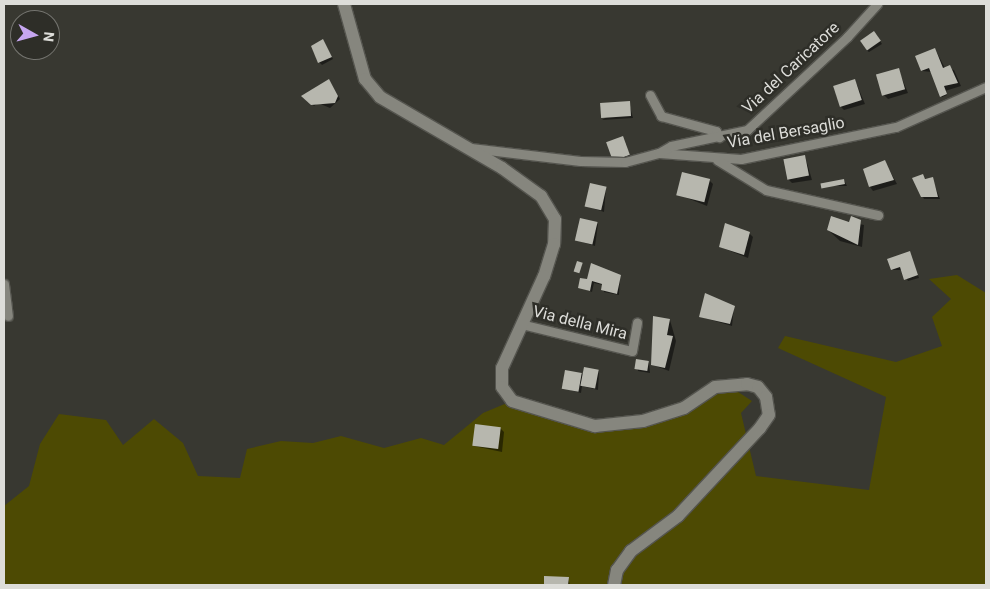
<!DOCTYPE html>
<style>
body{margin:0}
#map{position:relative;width:990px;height:589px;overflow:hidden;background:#383831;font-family:Roboto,sans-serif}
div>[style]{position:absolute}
.green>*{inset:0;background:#4d4a03}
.shadow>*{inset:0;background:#0007}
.building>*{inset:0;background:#b7b7ae;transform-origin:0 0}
.roads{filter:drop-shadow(1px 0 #55554f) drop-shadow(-1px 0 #55554f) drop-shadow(0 1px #55554f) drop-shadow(0 -1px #55554f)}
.street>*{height:9px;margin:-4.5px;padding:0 4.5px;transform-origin:4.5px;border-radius:4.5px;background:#86867e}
.secondary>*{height:12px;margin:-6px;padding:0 6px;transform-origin:6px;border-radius:6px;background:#86867e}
span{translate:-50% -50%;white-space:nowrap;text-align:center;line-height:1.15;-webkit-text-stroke:5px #2e2e28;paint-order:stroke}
.street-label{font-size:16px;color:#ddddd9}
.frame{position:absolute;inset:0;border:5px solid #ddddd9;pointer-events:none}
.north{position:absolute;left:10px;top:10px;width:50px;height:50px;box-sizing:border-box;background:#2e2e28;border:1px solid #74746f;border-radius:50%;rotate:97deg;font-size:14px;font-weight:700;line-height:20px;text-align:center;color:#ddddd9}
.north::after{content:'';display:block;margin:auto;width:18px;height:22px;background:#c6a6f0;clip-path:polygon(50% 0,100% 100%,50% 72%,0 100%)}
</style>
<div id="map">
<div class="green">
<i style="clip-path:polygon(957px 275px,986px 293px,986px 585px,4px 585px,4px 506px,29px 486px,40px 444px,59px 414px,106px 420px,123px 445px,154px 419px,183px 443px,198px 476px,240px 478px,247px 449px,281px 441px,313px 443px,341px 436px,384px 448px,421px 438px,444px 445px,483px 413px,512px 401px,595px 426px,643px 421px,715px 387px,735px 390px,752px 401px,741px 413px,756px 476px,869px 490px,886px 397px,778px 348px,785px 336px,896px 362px,942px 346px,932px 317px,951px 299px,929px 279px)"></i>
</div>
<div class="shadow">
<i style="clip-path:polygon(876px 34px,882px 44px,869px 52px,866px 50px)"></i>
<i style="clip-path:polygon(323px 41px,333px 59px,322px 65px,319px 62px)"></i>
<i style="clip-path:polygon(935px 49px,945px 68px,954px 70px,961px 86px,945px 91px,947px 95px,942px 97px,932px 72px,922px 71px,917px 57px)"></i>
<i style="clip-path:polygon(898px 69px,908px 93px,888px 99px,884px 95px)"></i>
<i style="clip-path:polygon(855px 80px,865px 104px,844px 110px,840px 106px)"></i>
<i style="clip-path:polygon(331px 83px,340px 99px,330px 108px,318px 103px,314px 106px,303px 96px)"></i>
<i style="clip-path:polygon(629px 103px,633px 118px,602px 120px)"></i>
<i style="clip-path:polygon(622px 138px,631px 158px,617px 161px)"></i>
<i style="clip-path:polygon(805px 156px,812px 180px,792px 183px,788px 179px)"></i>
<i style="clip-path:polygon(885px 162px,897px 184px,873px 191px,870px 187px)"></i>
<i style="clip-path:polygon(932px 178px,940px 199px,924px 199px,914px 179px)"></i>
<i style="clip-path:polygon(709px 180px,713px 184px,707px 206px,677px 194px)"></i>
<i style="clip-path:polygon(844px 180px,847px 186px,822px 186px)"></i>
<i style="clip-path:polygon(606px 188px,604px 212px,586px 206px)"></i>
<i style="clip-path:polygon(840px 220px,864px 225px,862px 247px,840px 241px,828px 230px)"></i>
<i style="clip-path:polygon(598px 224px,595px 246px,576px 240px)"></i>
<i style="clip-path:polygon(749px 233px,753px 237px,748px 258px,720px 247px)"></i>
<i style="clip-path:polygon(910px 253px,919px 278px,908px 281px,902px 270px,892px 270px)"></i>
<i style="clip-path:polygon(620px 276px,619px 295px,604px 292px,603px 285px,594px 283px,592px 292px,579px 287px,588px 281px)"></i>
<i style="clip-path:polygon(734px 307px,732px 326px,701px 317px)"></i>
<i style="clip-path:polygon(670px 320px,676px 341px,669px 371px,653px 365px)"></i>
<i style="clip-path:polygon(637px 361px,649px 363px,650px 373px,638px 371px)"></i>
<i style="clip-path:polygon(599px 371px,598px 390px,582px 386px,581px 393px,563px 388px,581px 374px)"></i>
<i style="clip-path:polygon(500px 428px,504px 432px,502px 452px,474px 446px)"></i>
<i style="clip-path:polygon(545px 577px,568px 578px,570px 585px,545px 585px)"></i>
</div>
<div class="building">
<i style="left:874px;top:31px;width:12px;height:17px;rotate:55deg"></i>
<i style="clip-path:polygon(323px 39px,332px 57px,318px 63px,311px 46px)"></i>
<i style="clip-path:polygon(935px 48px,943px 68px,950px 65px,958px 83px,944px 86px,947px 94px,940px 97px,929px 68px,921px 71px,915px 56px)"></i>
<i style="left:899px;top:68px;width:22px;height:24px;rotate:74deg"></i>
<i style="clip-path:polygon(329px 79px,338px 96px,335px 103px,311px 105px,301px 96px)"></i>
<i style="left:855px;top:79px;width:22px;height:23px;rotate:72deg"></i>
<i style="left:630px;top:101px;width:15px;height:30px;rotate:86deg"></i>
<i style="left:623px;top:136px;width:20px;height:18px;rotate:70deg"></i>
<i style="left:805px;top:155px;width:21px;height:22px;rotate:79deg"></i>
<i style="clip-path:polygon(885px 160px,894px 180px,869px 187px,863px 169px)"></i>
<i style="left:682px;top:172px;width:29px;height:24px;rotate:14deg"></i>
<i style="clip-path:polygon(923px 174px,925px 179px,933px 177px,938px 197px,921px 197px,912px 178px)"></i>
<i style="left:844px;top:179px;width:5px;height:24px;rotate:79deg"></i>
<i style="left:590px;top:183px;width:17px;height:24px;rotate:13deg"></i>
<i style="clip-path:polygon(831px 216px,849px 222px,851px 216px,861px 220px,858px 245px,827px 230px)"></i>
<i style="left:580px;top:218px;width:18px;height:23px;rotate:13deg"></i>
<i style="clip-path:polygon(725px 223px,750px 232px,744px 255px,719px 247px)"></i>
<i style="clip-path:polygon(910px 251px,918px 275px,904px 280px,900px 267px,891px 270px,887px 259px)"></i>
<i style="left:577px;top:261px;width:6px;height:11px;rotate:18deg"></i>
<i style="clip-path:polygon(591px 263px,621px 275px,617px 294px,601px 290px,602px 284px,592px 281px,590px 291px,578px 288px,580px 278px,587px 279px)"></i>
<i style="clip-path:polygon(705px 293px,735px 306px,730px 324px,699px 317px)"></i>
<i style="clip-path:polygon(653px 316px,670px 319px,667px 335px,673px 336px,665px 368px,651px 365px)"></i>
<i style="left:636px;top:359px;width:13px;height:10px;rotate:9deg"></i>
<i style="left:584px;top:367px;width:15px;height:19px;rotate:11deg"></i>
<i style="left:565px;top:370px;width:17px;height:19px;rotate:10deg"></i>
<i style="left:475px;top:424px;width:26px;height:22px;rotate:7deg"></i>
<i style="clip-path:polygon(544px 576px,569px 577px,568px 585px,544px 585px)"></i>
</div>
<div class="roads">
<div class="street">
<i style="left:650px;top:95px;width:24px;rotate:62deg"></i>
<i style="left:661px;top:116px;width:57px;rotate:15.3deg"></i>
<i style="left:716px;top:131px;width:7px;rotate:63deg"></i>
<i style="left:471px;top:148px;width:110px;rotate:6.8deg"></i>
<i style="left:580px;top:161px;width:45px;rotate:1.3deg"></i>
<i style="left:625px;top:162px;width:35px;rotate:-15deg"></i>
<i style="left:659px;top:153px;width:82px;rotate:4.2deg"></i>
<i style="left:741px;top:159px;width:158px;rotate:-11.7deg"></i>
<i style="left:896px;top:127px;width:98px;rotate:-24deg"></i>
<i style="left:659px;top:153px;width:14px;rotate:-30deg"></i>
<i style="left:671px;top:146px;width:78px;rotate:-11.9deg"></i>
<i style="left:747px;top:130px;width:137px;rotate:-42.9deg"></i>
<i style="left:847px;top:37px;width:45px;rotate:-47.7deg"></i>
<i style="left:717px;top:160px;width:57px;rotate:31.5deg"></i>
<i style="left:766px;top:190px;width:115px;rotate:12.6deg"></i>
<i style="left:4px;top:284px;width:32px;rotate:83deg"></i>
<i style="left:521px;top:324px;width:114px;rotate:13.7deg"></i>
<i style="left:632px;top:351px;width:29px;rotate:-80deg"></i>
</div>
<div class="secondary">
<i style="left:344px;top:4px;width:78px;rotate:74.4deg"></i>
<i style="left:365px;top:79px;width:23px;rotate:50deg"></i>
<i style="left:380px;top:97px;width:141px;rotate:30.2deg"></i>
<i style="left:502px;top:168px;width:48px;rotate:35.7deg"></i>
<i style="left:541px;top:196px;width:27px;rotate:59deg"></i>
<i style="left:555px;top:219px;width:25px;rotate:92deg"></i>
<i style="left:554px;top:244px;width:34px;rotate:107deg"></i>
<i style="left:544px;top:276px;width:101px;rotate:114.5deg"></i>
<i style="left:502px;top:368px;width:19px;rotate:90deg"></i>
<i style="left:502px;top:387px;width:17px;rotate:54deg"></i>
<i style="left:512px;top:401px;width:87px;rotate:16.8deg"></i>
<i style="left:595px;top:426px;width:48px;rotate:-5.9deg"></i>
<i style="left:643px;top:421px;width:43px;rotate:-17.6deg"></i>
<i style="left:684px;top:408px;width:37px;rotate:-34deg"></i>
<i style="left:715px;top:387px;width:32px;rotate:-5deg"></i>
<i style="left:747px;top:384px;width:11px;rotate:15deg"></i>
<i style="left:758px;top:387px;width:13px;rotate:51deg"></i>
<i style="left:766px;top:397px;width:18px;rotate:81deg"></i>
<i style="left:769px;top:415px;width:16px;rotate:125deg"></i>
<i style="left:760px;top:428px;width:120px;rotate:133deg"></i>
<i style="left:678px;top:516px;width:59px;rotate:143.3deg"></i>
<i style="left:631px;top:551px;width:24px;rotate:126deg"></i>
<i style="left:617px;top:570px;width:15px;rotate:101deg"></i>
</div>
</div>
<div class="street-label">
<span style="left:791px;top:68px;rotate:-43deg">Via del Caricatore</span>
<span style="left:786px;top:133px;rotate:-10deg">Via del Bersaglio</span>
<span style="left:580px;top:323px;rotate:14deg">Via della Mira</span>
</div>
<div class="frame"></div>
<div class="north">N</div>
</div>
